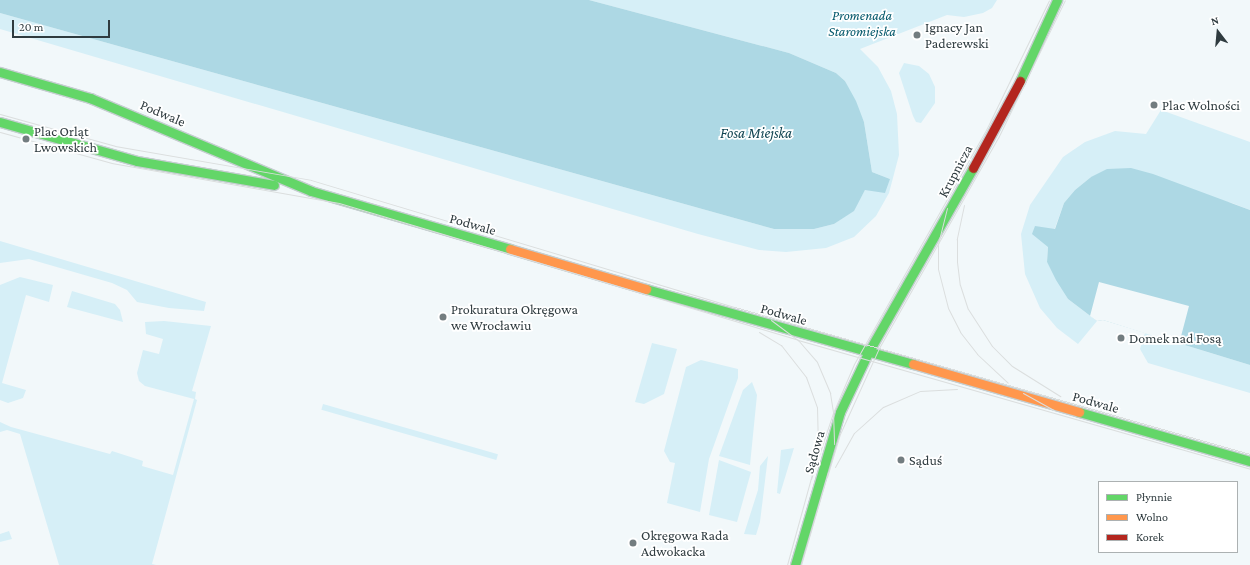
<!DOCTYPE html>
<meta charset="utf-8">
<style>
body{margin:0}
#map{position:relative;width:1250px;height:565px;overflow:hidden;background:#f2f8fa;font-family:"Crimson Pro",serif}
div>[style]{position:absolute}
.green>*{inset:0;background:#d6eff7;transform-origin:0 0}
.water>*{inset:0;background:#add8e4}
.pier>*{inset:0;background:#f2f8fa}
.roads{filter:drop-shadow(1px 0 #c5ced0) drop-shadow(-1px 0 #c5ced0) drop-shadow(0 1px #c5ced0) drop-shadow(0 -1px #c5ced0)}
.fast>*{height:9px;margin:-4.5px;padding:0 4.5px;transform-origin:4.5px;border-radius:4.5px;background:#63d668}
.slow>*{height:9px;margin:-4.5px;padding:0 4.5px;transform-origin:4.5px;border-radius:4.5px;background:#ff974d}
.jam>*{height:9px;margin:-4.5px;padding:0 4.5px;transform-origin:4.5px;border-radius:4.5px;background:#b3261e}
.tram>*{height:1px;margin:-0.5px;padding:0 0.5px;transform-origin:0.5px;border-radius:0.5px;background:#dbdede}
.dots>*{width:11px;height:11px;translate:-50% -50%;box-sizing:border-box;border:2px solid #fff;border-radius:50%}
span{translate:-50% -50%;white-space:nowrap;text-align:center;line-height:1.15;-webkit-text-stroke:3.5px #fff;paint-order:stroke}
.park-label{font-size:14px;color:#02576a;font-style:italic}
.poi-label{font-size:14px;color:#2f3b3f}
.left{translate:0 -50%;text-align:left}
.street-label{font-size:14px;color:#2f3b3f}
.water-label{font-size:15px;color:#104451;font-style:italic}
.legend{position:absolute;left:1098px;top:481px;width:140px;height:72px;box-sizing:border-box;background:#fff;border:1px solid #acb1b2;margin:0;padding:5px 7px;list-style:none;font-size:12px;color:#2f3b3f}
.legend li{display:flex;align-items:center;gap:8px;height:20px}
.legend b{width:20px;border:1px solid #acb1b2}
.north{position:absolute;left:1198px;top:12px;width:40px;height:40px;-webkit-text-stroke:3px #fff;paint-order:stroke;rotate:344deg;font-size:11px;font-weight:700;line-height:16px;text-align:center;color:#2f3b3f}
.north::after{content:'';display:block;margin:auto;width:14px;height:18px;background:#2f3b3f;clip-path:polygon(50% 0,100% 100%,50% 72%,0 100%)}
.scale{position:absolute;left:12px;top:20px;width:98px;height:18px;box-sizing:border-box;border:2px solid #2f3b3f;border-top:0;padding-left:5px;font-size:12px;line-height:14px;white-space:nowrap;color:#2f3b3f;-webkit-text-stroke:3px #fff;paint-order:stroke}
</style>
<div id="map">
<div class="green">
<i style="clip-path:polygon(589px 0,997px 0,992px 8px,983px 13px,964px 17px,947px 15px,860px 49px,878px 67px,891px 91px,897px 114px,899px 155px,889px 193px,876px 216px,854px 237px,826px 248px,786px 252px,759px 250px,698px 234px,0 29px,0 13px,774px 229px,814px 229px,834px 224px,853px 211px,865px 190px,890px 179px,872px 172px,864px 122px,845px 81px,836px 73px,789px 53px)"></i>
<i style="clip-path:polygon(904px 63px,919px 66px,929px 74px,935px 87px,935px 103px,921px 123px,916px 122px,913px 116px,899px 73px)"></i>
<i style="clip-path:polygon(1161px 110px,1250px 142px,1250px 210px,1232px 203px,1091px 177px,1075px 190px,1064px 203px,1048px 247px,1047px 262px,1068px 299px,1097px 321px,1078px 344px,1057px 328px,1040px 308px,1025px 274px,1021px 234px,1030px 205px,1063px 157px,1085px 142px,1115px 131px,1146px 134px)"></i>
<i style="clip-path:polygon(0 241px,206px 302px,204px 311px,169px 308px,137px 302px,127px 290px,112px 283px,29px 259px,0 263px)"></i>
<i style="clip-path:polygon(20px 277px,53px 285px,49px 302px,26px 295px,2px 383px,26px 390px,23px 398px,8px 403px,0 400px,0 285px)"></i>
<i style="clip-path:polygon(72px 291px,115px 304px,120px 310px,123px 322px,67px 307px)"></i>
<i style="clip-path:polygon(164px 321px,211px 326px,192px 391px,196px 392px,195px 399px,197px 400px,152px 564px,156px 565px,59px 565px,20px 434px,7px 430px,0 432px,0 422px,11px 427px,110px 454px,112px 451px,143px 461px,142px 466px,173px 475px,194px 399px,145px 386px,139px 381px,137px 373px,143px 350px,159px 354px,163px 339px,146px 334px,145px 322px)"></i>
<i style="clip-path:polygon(1145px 333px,1250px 365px,1250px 393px,1148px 363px,1140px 349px)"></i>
<i style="clip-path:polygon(652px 343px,677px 349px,664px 394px,644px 404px,635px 402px)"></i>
<i style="clip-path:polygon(701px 360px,738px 369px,738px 378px,709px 459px,700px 512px,667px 503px,675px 463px,670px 462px,664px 451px,686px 367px)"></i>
<i style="clip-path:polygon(752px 382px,757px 395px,750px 465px,719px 456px,743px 390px)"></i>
<i style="left:323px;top:404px;width:182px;height:6px;rotate:16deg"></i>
<i style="clip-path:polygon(794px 448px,780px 494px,777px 493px,781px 450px)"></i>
<i style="clip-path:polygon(768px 456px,760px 522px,756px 535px,744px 534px,758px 490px,760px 466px)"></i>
<i style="clip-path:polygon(719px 460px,751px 472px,737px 522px,709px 515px)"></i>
<i style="clip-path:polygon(9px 531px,12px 539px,0 542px,0 534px)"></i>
</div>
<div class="water">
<i style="clip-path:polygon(0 0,589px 0,789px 53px,836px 73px,845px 81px,856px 101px,864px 122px,872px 172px,890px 179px,885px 193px,865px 190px,854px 211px,834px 224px,814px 229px,774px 229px,0 13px)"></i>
<i style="clip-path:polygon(1131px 168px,1153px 174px,1250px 210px,1250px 365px,1103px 320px,1097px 321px,1068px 299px,1056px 280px,1047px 262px,1048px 247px,1032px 234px,1035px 226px,1055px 229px,1064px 203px,1075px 190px,1091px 177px,1107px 169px)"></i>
</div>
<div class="pier">
<i style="clip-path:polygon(1099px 282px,1189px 306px,1179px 344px,1103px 320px,1097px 321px,1090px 316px)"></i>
</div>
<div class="roads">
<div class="fast">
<i style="left:0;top:72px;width:94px;rotate:16.1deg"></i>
<i style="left:90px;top:98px;width:240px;rotate:22.8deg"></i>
<i style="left:311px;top:191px;width:207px;rotate:16.2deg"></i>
<i style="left:1020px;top:81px;width:89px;rotate:-65.4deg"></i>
<i style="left:0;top:122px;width:142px;rotate:15.9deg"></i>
<i style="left:137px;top:161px;width:139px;rotate:9.9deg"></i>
<i style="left:646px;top:289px;width:277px;rotate:15.7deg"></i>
<i style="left:1079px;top:412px;width:178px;rotate:16deg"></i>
<i style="left:795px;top:565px;width:159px;rotate:-73.6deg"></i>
<i style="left:840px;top:412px;width:68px;rotate:-64.6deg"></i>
<i style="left:869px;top:351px;width:210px;rotate:-60.4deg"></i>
</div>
<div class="slow">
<i style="left:510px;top:249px;width:142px;rotate:16.4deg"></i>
<i style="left:913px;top:364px;width:173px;rotate:16.1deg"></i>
</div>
<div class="jam">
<i style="left:973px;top:168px;width:99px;rotate:-61.6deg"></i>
</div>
</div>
<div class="tram">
<i style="left:0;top:114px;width:119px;rotate:15.5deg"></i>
<i style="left:115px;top:146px;width:199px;rotate:9.8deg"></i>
<i style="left:311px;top:180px;width:443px;rotate:16.7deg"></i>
<i style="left:735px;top:307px;width:536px;rotate:15.93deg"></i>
<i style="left:0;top:132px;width:116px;rotate:15.5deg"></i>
<i style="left:112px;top:163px;width:230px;rotate:10deg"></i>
<i style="left:339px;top:203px;width:479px;rotate:16.6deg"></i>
<i style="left:798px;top:340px;width:470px;rotate:15.9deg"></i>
<i style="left:964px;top:205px;width:35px;rotate:102deg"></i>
<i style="left:957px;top:239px;width:23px;rotate:90deg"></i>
<i style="left:957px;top:262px;width:23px;rotate:83deg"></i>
<i style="left:960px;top:285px;width:25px;rotate:72deg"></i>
<i style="left:968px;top:309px;width:44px;rotate:57deg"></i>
<i style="left:992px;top:346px;width:28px;rotate:45deg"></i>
<i style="left:1012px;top:366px;width:57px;rotate:32deg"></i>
<i style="left:947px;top:208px;width:38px;rotate:104deg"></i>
<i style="left:938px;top:245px;width:24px;rotate:90deg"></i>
<i style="left:938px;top:269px;width:40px;rotate:75.6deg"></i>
<i style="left:948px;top:308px;width:27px;rotate:63deg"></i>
<i style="left:960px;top:332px;width:28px;rotate:52deg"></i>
<i style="left:977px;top:354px;width:42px;rotate:43.1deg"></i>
<i style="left:771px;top:320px;width:34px;rotate:37deg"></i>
<i style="left:798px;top:340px;width:29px;rotate:49deg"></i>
<i style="left:817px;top:362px;width:34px;rotate:67deg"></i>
<i style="left:830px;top:393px;width:19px;rotate:81deg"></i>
<i style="left:833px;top:412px;width:32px;rotate:88deg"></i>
<i style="left:759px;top:332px;width:26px;rotate:31deg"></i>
<i style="left:781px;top:345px;width:41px;rotate:52deg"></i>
<i style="left:806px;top:377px;width:32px;rotate:70deg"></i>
<i style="left:817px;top:407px;width:40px;rotate:88.6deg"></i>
<i style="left:1023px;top:393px;width:35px;rotate:29deg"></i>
<i style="left:835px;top:467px;width:39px;rotate:-61deg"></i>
<i style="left:854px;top:433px;width:39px;rotate:-42deg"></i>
<i style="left:883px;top:407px;width:40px;rotate:-23.4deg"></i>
<i style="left:920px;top:391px;width:37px;rotate:-3deg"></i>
<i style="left:827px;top:477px;width:45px;rotate:-73.2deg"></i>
<i style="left:840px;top:434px;width:94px;rotate:-65.6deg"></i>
<i style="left:879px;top:348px;width:241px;rotate:-60.5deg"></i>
<i style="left:998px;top:138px;width:153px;rotate:-64.1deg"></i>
<i style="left:811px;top:479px;width:70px;rotate:-71.6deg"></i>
<i style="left:833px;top:413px;width:53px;rotate:-66.8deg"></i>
<i style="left:854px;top:364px;width:269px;rotate:-60.6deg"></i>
<i style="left:986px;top:130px;width:144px;rotate:-64.1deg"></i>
<i style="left:787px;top:565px;width:94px;rotate:-74.6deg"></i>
<i style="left:801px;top:565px;width:97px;rotate:-73.8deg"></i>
</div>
<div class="dots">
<i style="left:917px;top:35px;background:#737d80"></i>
<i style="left:1154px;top:105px;background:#737d80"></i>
<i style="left:26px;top:139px;background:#737d80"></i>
<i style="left:443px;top:317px;background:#737d80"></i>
<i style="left:1121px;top:338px;background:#737d80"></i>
<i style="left:901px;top:460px;background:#737d80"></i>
<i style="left:633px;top:543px;background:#737d80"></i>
</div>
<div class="park-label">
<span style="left:862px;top:23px">Promenada<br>Staromiejska</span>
</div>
<div class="poi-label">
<span class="left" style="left:925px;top:35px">Ignacy Jan<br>Paderewski</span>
<span class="left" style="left:1162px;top:105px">Plac Wolności</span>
<span class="left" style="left:34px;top:139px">Plac Orląt<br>Lwowskich</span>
<span class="left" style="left:451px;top:317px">Prokuratura Okręgowa<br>we Wrocławiu</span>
<span class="left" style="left:1129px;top:338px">Domek nad Fosą</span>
<span class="left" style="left:909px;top:460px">Sąduś</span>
<span class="left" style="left:641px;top:543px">Okręgowa Rada<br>Adwokacka</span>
</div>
<div class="street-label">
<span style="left:163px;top:113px;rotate:23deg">Podwale</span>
<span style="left:955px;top:171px;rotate:-62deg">Krupnicza</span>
<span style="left:473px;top:224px;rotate:16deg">Podwale</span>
<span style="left:784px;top:314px;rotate:16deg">Podwale</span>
<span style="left:1096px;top:402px;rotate:16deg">Podwale</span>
<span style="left:814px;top:452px;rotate:-74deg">Sądowa</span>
</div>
<div class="water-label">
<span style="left:756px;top:134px">Fosa Miejska</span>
</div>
<ul class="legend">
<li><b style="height:5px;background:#63d668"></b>Płynnie</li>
<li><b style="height:5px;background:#ff974d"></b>Wolno</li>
<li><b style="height:5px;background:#b3261e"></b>Korek</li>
</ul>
<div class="north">N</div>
<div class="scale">20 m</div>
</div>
